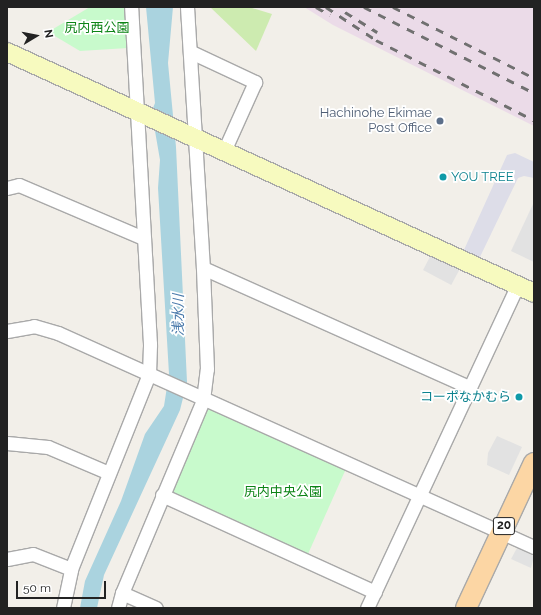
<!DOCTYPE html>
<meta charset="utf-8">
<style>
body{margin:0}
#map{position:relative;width:541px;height:615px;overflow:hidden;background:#f2efe9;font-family:Raleway,"Noto Sans JP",sans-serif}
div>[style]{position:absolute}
.industrial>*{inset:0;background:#ebdbe8}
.grass>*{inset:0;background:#cdebb0}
.park>*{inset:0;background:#c8facc;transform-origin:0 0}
.parking>*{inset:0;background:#e2e2e2;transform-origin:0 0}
.plaza>*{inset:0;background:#dddde8}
.water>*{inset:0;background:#aad3df}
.roads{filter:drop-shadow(1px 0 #a9a9a9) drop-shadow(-1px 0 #a9a9a9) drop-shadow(0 1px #a9a9a9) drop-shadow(0 -1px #a9a9a9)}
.street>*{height:13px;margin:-6.5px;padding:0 6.5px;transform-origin:6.5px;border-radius:6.5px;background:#fff}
.secondary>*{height:18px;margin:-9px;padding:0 9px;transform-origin:9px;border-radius:9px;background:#f7fabf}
.primary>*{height:20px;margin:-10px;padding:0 10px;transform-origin:10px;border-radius:10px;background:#fcd6a4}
.rail>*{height:3px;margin-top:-1.5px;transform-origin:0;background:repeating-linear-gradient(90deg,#707070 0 8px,transparent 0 16px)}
.dots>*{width:11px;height:11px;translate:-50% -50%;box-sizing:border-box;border:2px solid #fff;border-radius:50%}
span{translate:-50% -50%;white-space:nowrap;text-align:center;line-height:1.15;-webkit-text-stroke:3.5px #fff;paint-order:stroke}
.shield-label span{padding:1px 3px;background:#fff;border:1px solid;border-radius:3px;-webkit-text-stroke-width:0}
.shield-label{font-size:12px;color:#222;font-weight:700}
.park-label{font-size:13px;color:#0c8416}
.service-label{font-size:13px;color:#4e5e75}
.right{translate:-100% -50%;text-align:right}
.culture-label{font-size:13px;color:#0d838f}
.left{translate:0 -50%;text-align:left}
.water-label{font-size:14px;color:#4a7aab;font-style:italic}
.frame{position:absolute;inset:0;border:8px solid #222;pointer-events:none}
.north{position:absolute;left:16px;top:16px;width:40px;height:40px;-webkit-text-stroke:3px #fff;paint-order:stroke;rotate:80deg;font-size:11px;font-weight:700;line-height:16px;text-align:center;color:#222}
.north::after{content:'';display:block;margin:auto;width:14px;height:18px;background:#222;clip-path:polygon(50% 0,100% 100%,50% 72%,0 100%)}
.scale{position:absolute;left:16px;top:581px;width:90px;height:18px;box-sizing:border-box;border:2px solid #222;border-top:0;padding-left:5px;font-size:12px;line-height:14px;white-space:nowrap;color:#222;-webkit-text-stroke:3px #fff;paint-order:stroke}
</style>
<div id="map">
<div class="industrial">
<i style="clip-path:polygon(304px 7px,534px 7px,534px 126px,333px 25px)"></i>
</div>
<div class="grass">
<i style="clip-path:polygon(210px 7px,249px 7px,272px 14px,256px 51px)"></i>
</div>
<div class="park">
<i style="clip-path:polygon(90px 7px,125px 7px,128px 48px,80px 51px,48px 32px)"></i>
<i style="left:206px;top:407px;width:153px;height:94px;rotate:24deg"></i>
</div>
<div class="parking">
<i style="clip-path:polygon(534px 202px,534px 262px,511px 251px)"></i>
<i style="left:431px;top:255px;width:32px;height:17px;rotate:28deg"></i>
<i style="clip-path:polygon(497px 436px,522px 447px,509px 475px,487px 465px,488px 453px)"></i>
<i style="clip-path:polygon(517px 548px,534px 556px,531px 568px,511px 559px)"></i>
</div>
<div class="plaza">
<i style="clip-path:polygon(515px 153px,534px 162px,534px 178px,524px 176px,518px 178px,479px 259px,463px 252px,507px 155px)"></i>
</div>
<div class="water">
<i style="clip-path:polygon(146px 7px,173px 7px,168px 63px,176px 147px,187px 382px,180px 410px,104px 575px,97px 608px,80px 608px,85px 581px,121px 501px,145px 434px,164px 406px,169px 374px,158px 188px,160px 160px,155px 131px,153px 108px,155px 103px)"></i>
</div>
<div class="roads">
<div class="street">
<i style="left:187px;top:7px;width:261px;rotate:86.5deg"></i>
<i style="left:191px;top:52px;width:71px;rotate:25.1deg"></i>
<i style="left:255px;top:82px;width:76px;rotate:114.2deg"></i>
<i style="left:7px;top:188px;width:12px;rotate:-14deg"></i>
<i style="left:19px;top:185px;width:135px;rotate:23.1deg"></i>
<i style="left:7px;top:331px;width:27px;rotate:-10deg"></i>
<i style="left:34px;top:326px;width:25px;rotate:16deg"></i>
<i style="left:58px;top:333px;width:522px;rotate:24.21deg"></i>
<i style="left:7px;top:443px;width:41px;rotate:5.6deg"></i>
<i style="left:48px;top:447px;width:66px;rotate:23.1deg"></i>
<i style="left:162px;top:495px;width:234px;rotate:24.5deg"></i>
<i style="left:7px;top:559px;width:26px;rotate:-11deg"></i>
<i style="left:33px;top:554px;width:41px;rotate:21.5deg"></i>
<i style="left:122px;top:593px;width:37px;rotate:24deg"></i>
<i style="left:63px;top:608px;width:40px;rotate:-78deg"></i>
<i style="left:71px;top:569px;width:210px;rotate:-68.2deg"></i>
<i style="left:149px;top:374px;width:30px;rotate:-88deg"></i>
<i style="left:150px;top:344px;width:338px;rotate:-93.2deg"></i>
<i style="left:118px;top:608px;width:16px;rotate:-75deg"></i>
<i style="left:122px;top:593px;width:209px;rotate:-67.2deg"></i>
<i style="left:203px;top:400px;width:31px;rotate:-83deg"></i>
<i style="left:207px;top:369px;width:101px;rotate:-92.3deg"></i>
<i style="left:203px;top:268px;width:291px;rotate:24.1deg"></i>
<i style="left:367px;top:608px;width:355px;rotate:-65deg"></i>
</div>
<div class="secondary">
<i style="left:7px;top:52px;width:579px;rotate:24.57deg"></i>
</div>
<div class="primary">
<i style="left:466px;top:608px;width:160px;rotate:-64.9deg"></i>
</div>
</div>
<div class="rail">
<i style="left:316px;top:7px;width:16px;rotate:30deg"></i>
<i style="left:326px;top:7px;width:60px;rotate:33.4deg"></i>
<i style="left:376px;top:40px;width:177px;rotate:26.9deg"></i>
<i style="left:364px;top:7px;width:191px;rotate:26.8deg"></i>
<i style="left:393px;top:7px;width:158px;rotate:26.7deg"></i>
<i style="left:345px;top:12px;width:38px;rotate:32deg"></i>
</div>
<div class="dots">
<i style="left:440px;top:121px;background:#5c6f8a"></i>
<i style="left:443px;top:177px;background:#0f9aa8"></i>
<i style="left:519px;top:397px;background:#0f9aa8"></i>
</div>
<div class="shield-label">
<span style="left:504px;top:526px">20</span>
</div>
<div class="park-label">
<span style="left:97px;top:28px">尻内西公園</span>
<span style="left:283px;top:492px">尻内中央公園</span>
</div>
<div class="service-label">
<span class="right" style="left:432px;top:121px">Hachinohe Ekimae<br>Post Office</span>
</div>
<div class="culture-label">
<span class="left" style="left:451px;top:177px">YOU TREE</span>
<span class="right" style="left:511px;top:397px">コーポなかむら</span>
</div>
<div class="water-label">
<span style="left:178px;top:315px;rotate:-90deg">浅水川</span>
</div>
<div class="frame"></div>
<div class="north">N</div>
<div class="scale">50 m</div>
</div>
